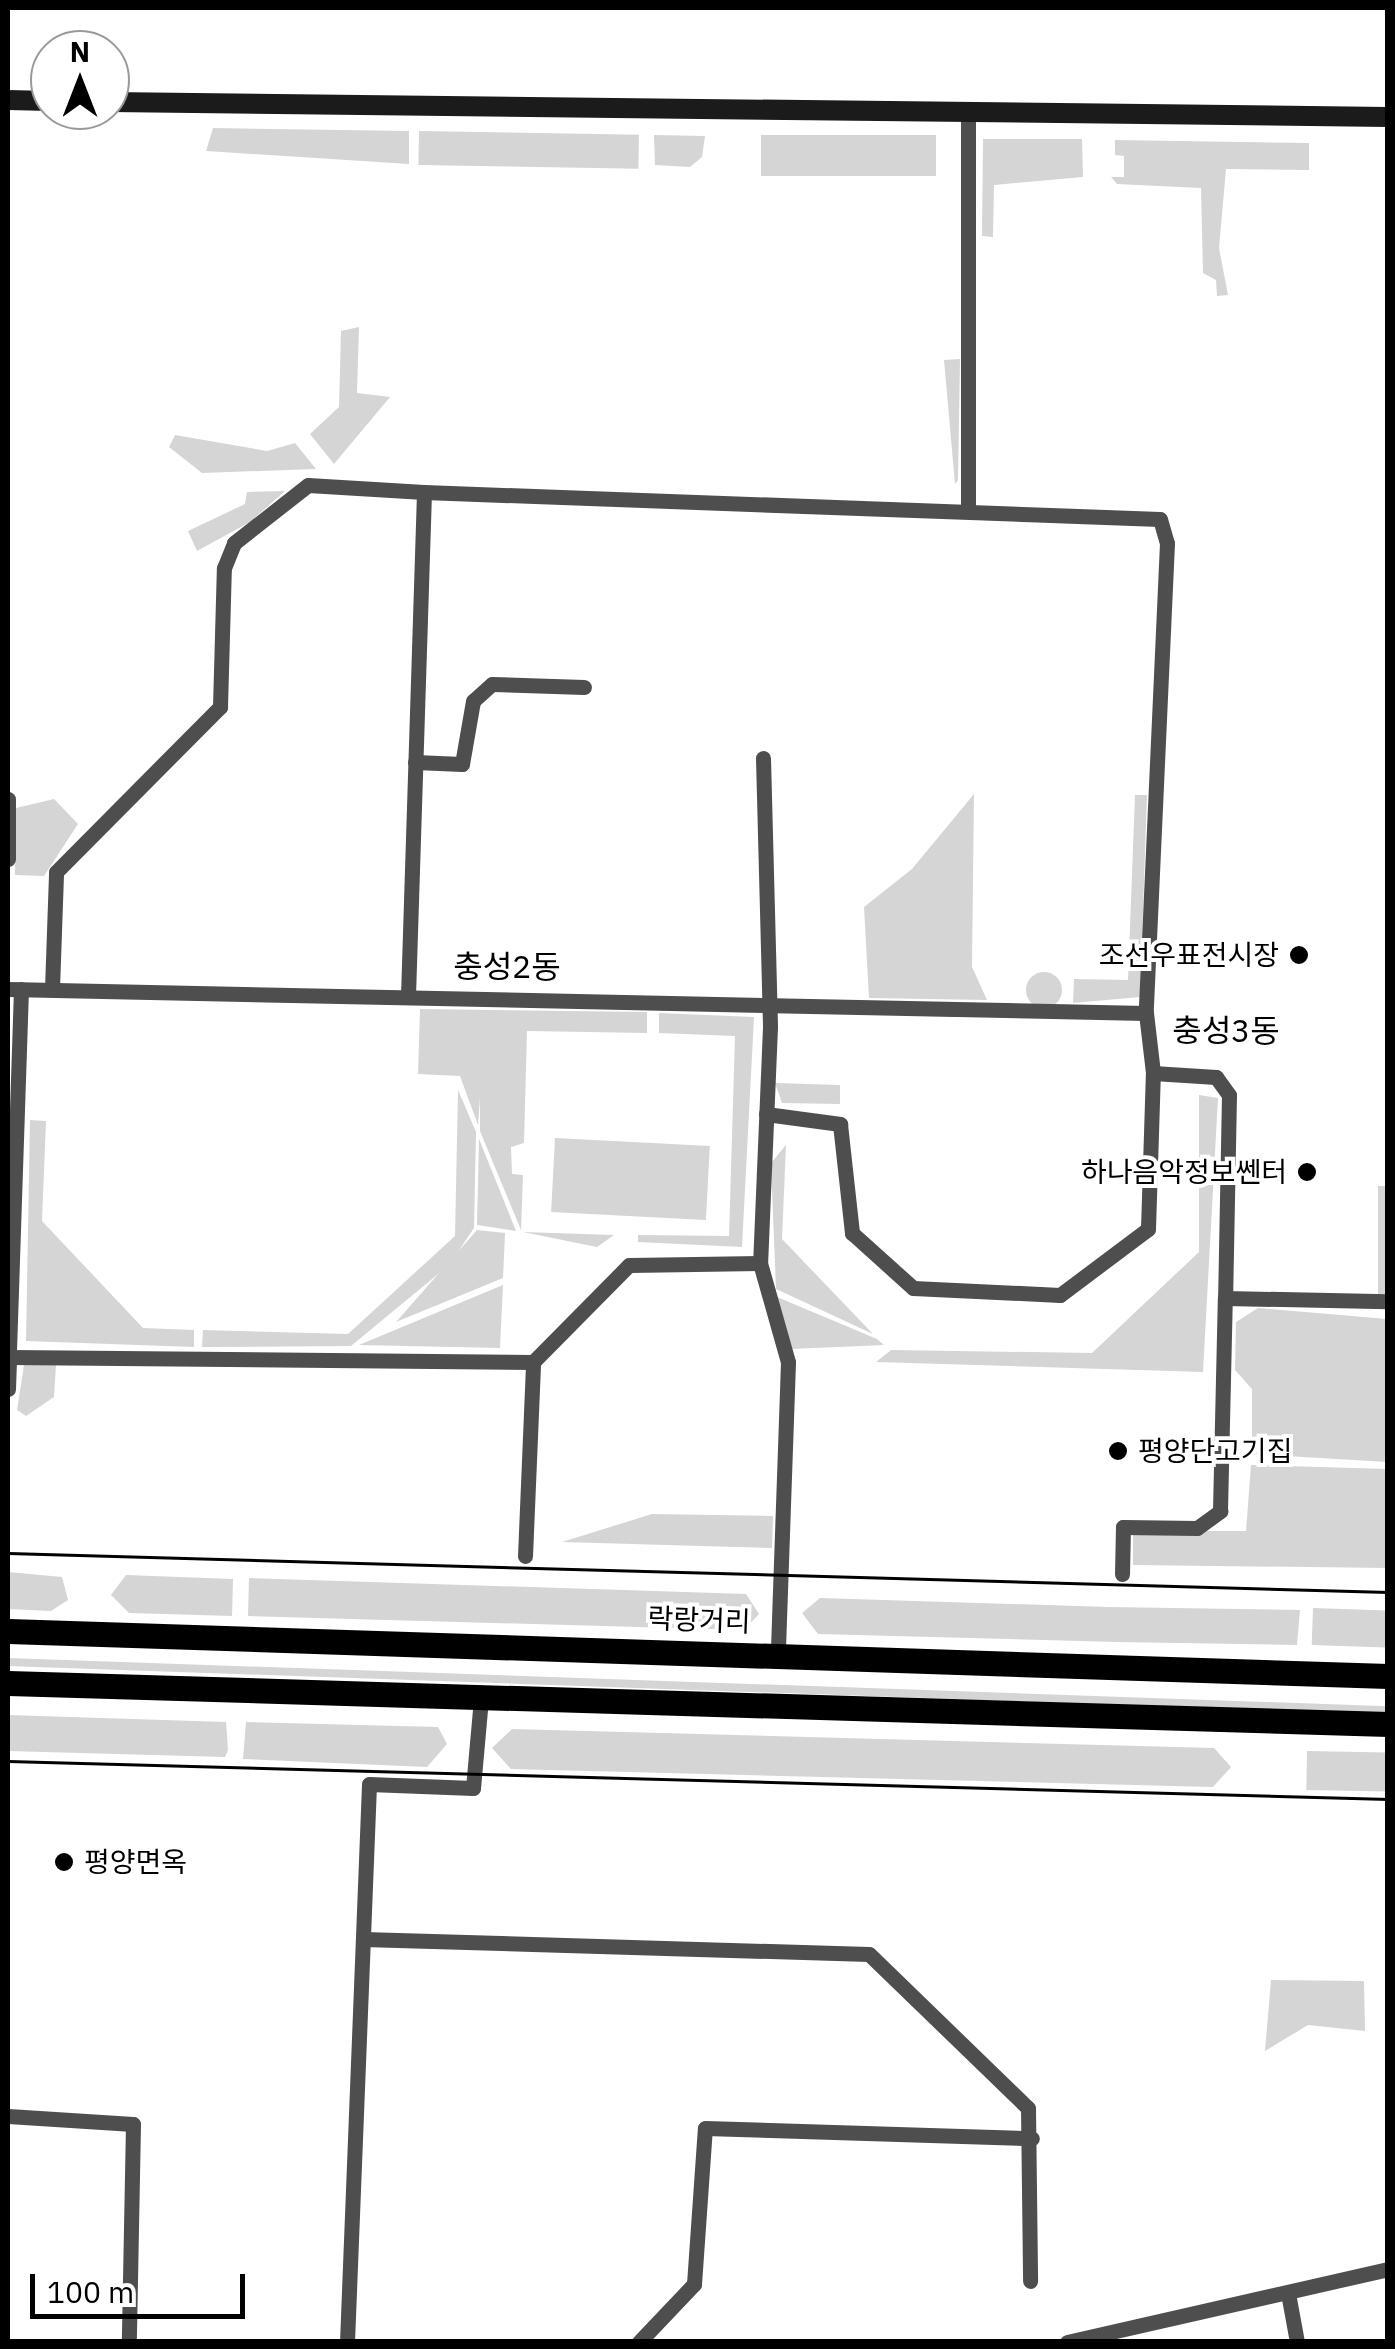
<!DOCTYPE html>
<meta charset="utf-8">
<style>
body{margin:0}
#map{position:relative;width:1395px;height:2349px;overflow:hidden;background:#fff;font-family:"IBM Plex Sans","Noto Sans KR",sans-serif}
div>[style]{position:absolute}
.green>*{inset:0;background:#d5d5d5;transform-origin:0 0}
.round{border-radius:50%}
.minor>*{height:15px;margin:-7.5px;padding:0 7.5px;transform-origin:7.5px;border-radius:7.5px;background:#4e4e4e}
.secondary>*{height:20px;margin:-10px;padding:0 10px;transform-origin:10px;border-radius:10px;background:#1b1b1b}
.primary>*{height:25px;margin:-12.5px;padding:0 12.5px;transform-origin:12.5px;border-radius:12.5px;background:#000}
.tram>*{height:2.5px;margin:-1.25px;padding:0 1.25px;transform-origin:1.25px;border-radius:1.25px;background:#000}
.dots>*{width:28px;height:28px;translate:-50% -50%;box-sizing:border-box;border:5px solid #fff;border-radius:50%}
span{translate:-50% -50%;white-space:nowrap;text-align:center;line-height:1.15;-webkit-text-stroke:8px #fff;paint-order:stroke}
.poi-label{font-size:28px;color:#000}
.right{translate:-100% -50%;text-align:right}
.left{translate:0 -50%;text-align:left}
.street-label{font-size:28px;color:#000}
.quarter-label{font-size:32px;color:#000}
.frame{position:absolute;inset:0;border:10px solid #000;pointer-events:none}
.north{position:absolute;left:30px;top:30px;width:100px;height:100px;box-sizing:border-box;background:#fff;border:2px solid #999;border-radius:50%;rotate:0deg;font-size:28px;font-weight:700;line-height:40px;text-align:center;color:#000}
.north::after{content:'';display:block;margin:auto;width:35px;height:45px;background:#000;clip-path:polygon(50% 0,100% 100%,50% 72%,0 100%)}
.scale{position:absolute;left:30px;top:2274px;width:215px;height:45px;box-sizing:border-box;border:5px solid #000;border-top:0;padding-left:12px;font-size:30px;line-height:35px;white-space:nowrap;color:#000;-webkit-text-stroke:8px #fff;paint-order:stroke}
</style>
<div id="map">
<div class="green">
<i style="clip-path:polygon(213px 128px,409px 131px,409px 164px,206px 151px)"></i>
<i style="left:419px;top:131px;width:220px;height:34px;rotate:1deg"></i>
<i style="clip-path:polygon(654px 135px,705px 136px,702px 157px,690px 167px,655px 165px)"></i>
<i style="left:761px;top:135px;width:175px;height:41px"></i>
<i style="clip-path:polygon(983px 139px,1082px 139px,1083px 177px,994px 185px,993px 237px,982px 236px)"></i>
<i style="clip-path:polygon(1115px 140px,1309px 143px,1309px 170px,1226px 169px,1219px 248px,1228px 295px,1217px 296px,1216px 280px,1203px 273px,1201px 188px,1117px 184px,1111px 177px,1124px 177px,1124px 156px,1115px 155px)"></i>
<i style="clip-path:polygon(359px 327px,357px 393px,390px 397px,334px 464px,310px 434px,339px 407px,341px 331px)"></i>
<i style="clip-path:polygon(960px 359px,958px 480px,955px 484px,944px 360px)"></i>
<i style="clip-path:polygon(175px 435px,267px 451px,295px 443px,316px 469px,202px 473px,169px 447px)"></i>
<i style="clip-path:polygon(285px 491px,250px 522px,197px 551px,188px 531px,245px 504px,247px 492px)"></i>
<i style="clip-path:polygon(974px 794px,972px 967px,987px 1000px,869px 998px,864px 907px,912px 869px)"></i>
<i style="clip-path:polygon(1135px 795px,1147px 795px,1140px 997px,1073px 1003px,1074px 979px,1128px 980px)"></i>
<i style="clip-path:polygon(54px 799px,78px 824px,44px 876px,15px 875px,16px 808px)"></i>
<i class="round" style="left:1026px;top:972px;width:36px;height:36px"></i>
<i style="clip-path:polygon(420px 1009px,647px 1012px,647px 1033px,527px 1031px,524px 1143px,511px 1147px,512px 1174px,523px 1175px,521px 1230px,480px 1131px,480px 1098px,478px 1125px,460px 1076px,418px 1074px)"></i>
<i style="clip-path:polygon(659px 1013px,754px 1017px,742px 1247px,638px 1242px,638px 1235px,729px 1236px,735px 1036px,659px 1033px)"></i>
<i style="clip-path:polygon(775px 1083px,840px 1085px,840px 1104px,782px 1103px)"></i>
<i style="clip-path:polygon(458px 1090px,476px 1132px,474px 1228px,449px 1265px,351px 1346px,202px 1347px,203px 1330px,348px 1334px,455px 1236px)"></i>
<i style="clip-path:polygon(1199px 1095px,1218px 1098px,1203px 1372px,876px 1362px,891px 1350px,1092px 1353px,1199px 1252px)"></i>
<i style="clip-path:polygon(30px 1120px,46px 1121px,42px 1221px,143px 1328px,194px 1330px,194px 1347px,26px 1341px)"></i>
<i style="left:555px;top:1138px;width:155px;height:74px;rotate:3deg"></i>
<i style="clip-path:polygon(479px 1139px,516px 1231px,477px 1225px)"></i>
<i style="clip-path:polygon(786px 1145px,782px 1239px,873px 1334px,776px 1289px,771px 1163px)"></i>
<i style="left:1378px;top:1186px;width:9px;height:108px"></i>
<i style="clip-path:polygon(477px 1230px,505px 1233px,503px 1278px,396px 1322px)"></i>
<i style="clip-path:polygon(523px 1232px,614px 1235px,597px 1247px)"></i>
<i style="clip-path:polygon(503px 1285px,500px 1348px,359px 1345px)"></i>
<i style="clip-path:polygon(777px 1297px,877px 1339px,884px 1345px,791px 1349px)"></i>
<i style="clip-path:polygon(1258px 1308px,1387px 1319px,1387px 1462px,1252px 1454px,1252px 1389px,1235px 1370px,1236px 1322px)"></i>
<i style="clip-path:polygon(24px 1365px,56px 1365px,54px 1397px,26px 1416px,17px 1410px)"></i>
<i style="clip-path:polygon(1251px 1465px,1387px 1469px,1387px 1568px,1133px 1565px,1133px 1531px,1246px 1531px)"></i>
<i style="clip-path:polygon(652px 1514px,773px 1516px,772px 1548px,562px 1542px)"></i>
<i style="clip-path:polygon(8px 1572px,62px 1577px,68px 1600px,51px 1611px,8px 1609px)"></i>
<i style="clip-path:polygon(126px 1575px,233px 1579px,232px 1616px,129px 1613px,111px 1595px)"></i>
<i style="clip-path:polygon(249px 1578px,746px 1594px,759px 1614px,745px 1629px,707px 1629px,248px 1616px)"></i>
<i style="clip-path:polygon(820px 1598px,1109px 1607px,1300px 1610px,1297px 1645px,1117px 1642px,818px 1634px,802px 1613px)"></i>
<i style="left:1313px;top:1608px;width:74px;height:37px;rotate:2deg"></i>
<i style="left:8px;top:1658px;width:1380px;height:8px;rotate:2deg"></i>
<i style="clip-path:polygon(8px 1715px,226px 1722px,228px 1750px,225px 1757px,8px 1751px)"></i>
<i style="clip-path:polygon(246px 1722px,438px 1727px,447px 1744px,427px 1767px,243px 1759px)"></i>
<i style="clip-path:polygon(512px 1729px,1214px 1748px,1231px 1767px,1213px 1787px,511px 1769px,492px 1748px)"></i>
<i style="left:1307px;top:1751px;width:80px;height:39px;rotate:1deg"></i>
<i style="clip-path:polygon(1271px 1980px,1364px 1981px,1365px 2031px,1308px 2025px,1265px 2051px)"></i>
</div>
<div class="minor">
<i style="left:968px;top:509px;width:396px;rotate:-90deg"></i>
<i style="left:763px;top:758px;width:269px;rotate:88.5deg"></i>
<i style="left:770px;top:1027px;width:236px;rotate:92.4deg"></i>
<i style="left:760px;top:1263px;width:103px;rotate:74.2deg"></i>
<i style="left:788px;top:1362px;width:290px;rotate:92deg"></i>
<i style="left:415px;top:762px;width:47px;rotate:2.4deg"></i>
<i style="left:462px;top:764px;width:64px;rotate:-80.1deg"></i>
<i style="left:473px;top:701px;width:25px;rotate:-42deg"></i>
<i style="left:492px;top:684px;width:92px;rotate:1.9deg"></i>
<i style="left:8px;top:799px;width:60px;rotate:90deg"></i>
<i style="left:8px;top:989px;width:1138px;rotate:1.21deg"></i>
<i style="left:1146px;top:1013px;width:60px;rotate:83.3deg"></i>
<i style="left:1153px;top:1073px;width:63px;rotate:3.6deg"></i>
<i style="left:1216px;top:1077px;width:22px;rotate:54deg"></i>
<i style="left:1229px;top:1095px;width:203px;rotate:91.1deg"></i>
<i style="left:21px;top:989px;width:368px;rotate:91.9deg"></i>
<i style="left:9px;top:1357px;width:524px;rotate:0.55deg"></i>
<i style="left:533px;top:1362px;width:136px;rotate:-45.3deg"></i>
<i style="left:629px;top:1265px;width:131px;rotate:-0.9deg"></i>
<i style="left:52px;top:989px;width:117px;rotate:-88deg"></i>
<i style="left:56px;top:872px;width:233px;rotate:-45.2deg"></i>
<i style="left:220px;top:707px;width:139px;rotate:-88.4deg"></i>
<i style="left:224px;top:568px;width:27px;rotate:-68deg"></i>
<i style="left:234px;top:543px;width:94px;rotate:-38.1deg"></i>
<i style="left:308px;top:485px;width:116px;rotate:3.5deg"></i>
<i style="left:408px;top:996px;width:504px;rotate:-88.18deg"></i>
<i style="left:424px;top:492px;width:736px;rotate:2.1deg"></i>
<i style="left:1160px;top:519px;width:25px;rotate:74deg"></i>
<i style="left:1167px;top:543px;width:470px;rotate:92.6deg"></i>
<i style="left:766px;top:1114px;width:75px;rotate:7.7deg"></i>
<i style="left:840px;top:1124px;width:110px;rotate:83.7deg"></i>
<i style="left:852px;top:1233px;width:82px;rotate:42deg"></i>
<i style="left:913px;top:1288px;width:147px;rotate:2.7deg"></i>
<i style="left:1060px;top:1295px;width:110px;rotate:-36.9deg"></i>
<i style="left:1148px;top:1229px;width:156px;rotate:-88.2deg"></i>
<i style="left:8px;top:1389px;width:32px;rotate:-88deg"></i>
<i style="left:525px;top:1556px;width:194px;rotate:-87.6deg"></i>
<i style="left:1122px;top:1574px;width:47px;rotate:-88.8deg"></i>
<i style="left:1123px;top:1527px;width:74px;rotate:0.8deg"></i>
<i style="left:1197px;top:1528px;width:29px;rotate:-36deg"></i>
<i style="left:1220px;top:1511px;width:213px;rotate:-88.7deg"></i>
<i style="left:1225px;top:1298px;width:163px;rotate:1.1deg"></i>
<i style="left:363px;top:1939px;width:506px;rotate:1.7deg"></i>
<i style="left:869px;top:1954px;width:221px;rotate:44.1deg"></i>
<i style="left:1028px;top:2108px;width:173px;rotate:89.3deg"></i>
<i style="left:8px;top:2116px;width:125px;rotate:3.7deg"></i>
<i style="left:133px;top:2124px;width:218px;rotate:91.1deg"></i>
<i style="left:1288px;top:2293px;width:50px;rotate:79.6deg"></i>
<i style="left:347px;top:2342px;width:558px;rotate:-87.74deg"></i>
<i style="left:369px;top:1784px;width:104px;rotate:2.2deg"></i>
<i style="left:473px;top:1788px;width:89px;rotate:-84.9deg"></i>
<i style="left:639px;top:2342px;width:80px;rotate:-46.5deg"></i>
<i style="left:694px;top:2284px;width:156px;rotate:-86deg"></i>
<i style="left:705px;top:2128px;width:327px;rotate:1.8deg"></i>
<i style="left:1067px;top:2342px;width:329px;rotate:-12.8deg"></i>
</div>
<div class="secondary">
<i style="left:8px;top:100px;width:42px;rotate:1.4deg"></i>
<i style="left:110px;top:102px;width:1278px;rotate:0.67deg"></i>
</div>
<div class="primary">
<i style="left:8px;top:1631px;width:1381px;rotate:1.87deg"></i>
<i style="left:8px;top:1683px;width:1381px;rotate:1.7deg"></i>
</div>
<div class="tram">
<i style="left:8px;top:1553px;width:1381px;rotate:1.62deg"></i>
<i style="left:8px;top:1761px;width:1381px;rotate:1.58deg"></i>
</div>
<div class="dots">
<i style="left:1299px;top:955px;background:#000"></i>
<i style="left:1307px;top:1172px;background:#000"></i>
<i style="left:1118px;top:1451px;background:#000"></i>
<i style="left:64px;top:1862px;background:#000"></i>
</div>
<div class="poi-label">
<span class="right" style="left:1279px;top:955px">조선우표전시장</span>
<span class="right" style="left:1287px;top:1172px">하나음악정보쎈터</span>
<span class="left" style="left:1138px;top:1451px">평양단고기집</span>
<span class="left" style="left:84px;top:1862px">평양면옥</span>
</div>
<div class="street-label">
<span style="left:699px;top:1620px;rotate:2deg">락랑거리</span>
</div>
<div class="quarter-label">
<span style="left:507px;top:966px">충성2동</span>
<span style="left:1226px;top:1030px">충성3동</span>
</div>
<div class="frame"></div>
<div class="north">N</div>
<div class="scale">100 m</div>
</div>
